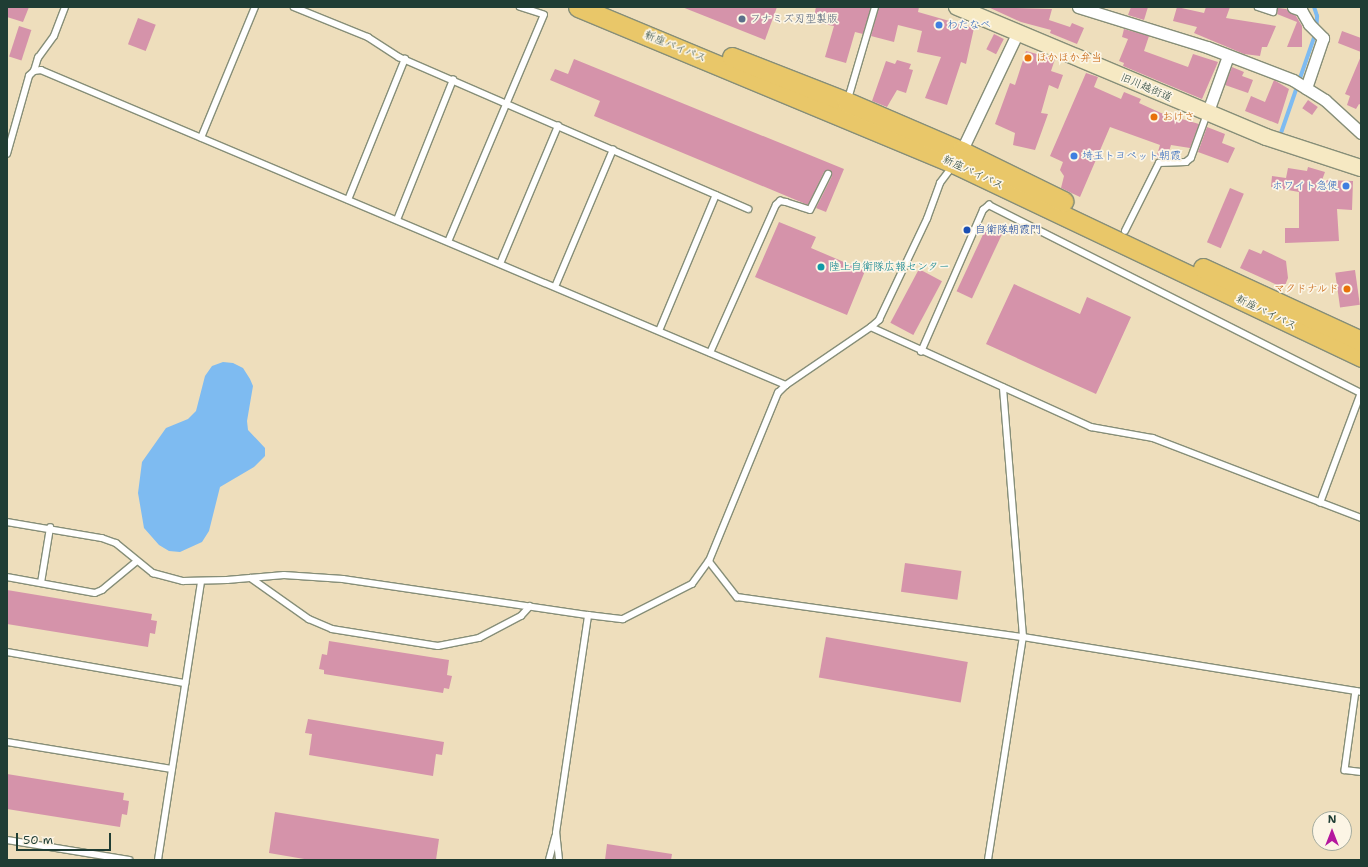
<!DOCTYPE html>
<meta charset="utf-8">
<style>
body{margin:0}
#map{position:relative;width:1368px;height:867px;overflow:hidden;background:#eedebc;font-family:"Shantell Sans","Klee One",sans-serif}
div>[style]{position:absolute}
.water>*{inset:0;background:#7ebbf1}
.stream>*{height:4px;margin:-2px;padding:0 2px;transform-origin:2px;border-radius:2px;background:#7ebbf1}
.building>*{inset:0;background:#d593aa;transform-origin:0 0}
.roads{filter:drop-shadow(1px 0 #868e78) drop-shadow(-1px 0 #868e78) drop-shadow(0 1px #868e78) drop-shadow(0 -1px #868e78)}
.service>*{height:5.5px;margin:-2.75px;padding:0 2.75px;transform-origin:2.75px;border-radius:2.75px;background:#fff}
.minor>*{height:11px;margin:-5.5px;padding:0 5.5px;transform-origin:5.5px;border-radius:5.5px;background:#fff}
.secondary>*{height:16px;margin:-8px;padding:0 8px;transform-origin:8px;border-radius:8px;background:#f6e9c3}
.trunk>*{height:19px;margin:-9.5px;padding:0 9.5px;transform-origin:9.5px;border-radius:9.5px;background:#e9c769}
.dots>*{width:11px;height:11px;translate:-50% -50%;box-sizing:border-box;border:2px solid #fcf5e5;border-radius:50%}
span{translate:-50% -50%;white-space:nowrap;text-align:center;line-height:1.15;-webkit-text-stroke:3.5px #fcf5e5;paint-order:stroke}
.service-label{font-size:11px;color:#4e5e75}
.left{translate:0 -50%;text-align:left}
.shop-label{font-size:11px;color:#366cbe}
.right{translate:-100% -50%;text-align:right}
.street-label{font-size:11px;color:#1f3d34}
.food-label{font-size:11px;color:#c56008}
.transit-label{font-size:11px;color:#164399}
.culture-label{font-size:11px;color:#0d838f}
.frame{position:absolute;inset:0;border:8px solid #1f3d34;pointer-events:none}
.north{position:absolute;left:1312px;top:811px;width:40px;height:40px;box-sizing:border-box;background:#fcf5e5;border:1px solid #a4ab9e;border-radius:50%;rotate:0deg;font-size:11px;font-weight:700;line-height:16px;text-align:center;color:#1f3d34}
.north::after{content:'';display:block;margin:auto;width:14px;height:18px;background:#b5179e;clip-path:polygon(50% 0,100% 100%,50% 72%,0 100%)}
.scale{position:absolute;left:16px;top:833px;width:95px;height:18px;box-sizing:border-box;border:2px solid #1f3d34;border-top:0;padding-left:5px;font-size:12px;line-height:14px;white-space:nowrap;color:#1f3d34;-webkit-text-stroke:3px #fcf5e5;paint-order:stroke}
</style>
<div id="map">
<div class="water">
<i style="clip-path:polygon(223px 362px,233px 363px,243px 368px,250px 379px,253px 386px,247px 421px,248px 430px,265px 448px,265px 456px,254px 467px,220px 487px,209px 531px,202px 542px,180px 552px,169px 551px,159px 545px,144px 528px,138px 493px,142px 462px,166px 428px,188px 419px,196px 411px,205px 376px,212px 366px)"></i>
</div>
<div class="stream">
<i style="left:1281px;top:133px;width:107px;rotate:-70.9deg"></i>
<i style="left:1316px;top:32px;width:16px;rotate:-86deg"></i>
<i style="left:1317px;top:16px;width:9px;rotate:-108deg"></i>
</div>
<div class="building">
<i style="clip-path:polygon(7px 7px,29px 7px,23px 22px,7px 17px)"></i>
<i style="clip-path:polygon(682px 7px,777px 7px,765px 40px)"></i>
<i style="clip-path:polygon(816px 7px,871px 7px,863px 34px,855px 32px,846px 63px,825px 57px,834px 26px,813px 22px)"></i>
<i style="clip-path:polygon(879px 7px,919px 7px,918px 12px,974px 28px,966px 64px,961px 62px,947px 105px,925px 98px,941px 57px,917px 52px,922px 31px,898px 25px,894px 42px,871px 36px)"></i>
<i style="clip-path:polygon(988px 7px,1052px 9px,1049px 20px,1070px 27px,1072px 23px,1084px 28px,1077px 44px,1050px 33px,1051px 30px,1021px 22px)"></i>
<i style="clip-path:polygon(1131px 7px,1148px 7px,1144px 20px,1128px 15px)"></i>
<i style="clip-path:polygon(1177px 7px,1204px 13px,1206px 7px,1230px 7px,1226px 18px,1276px 26px,1267px 47px,1262px 47px,1260px 56px,1244px 54px,1194px 33px,1197px 27px,1173px 21px)"></i>
<i style="clip-path:polygon(1278px 8px,1286px 9px,1296px 16px,1302px 26px,1302px 47px,1287px 47px,1297px 22px,1277px 14px)"></i>
<i style="left:138px;top:18px;width:19px;height:28px;rotate:21deg"></i>
<i style="left:19px;top:26px;width:13px;height:32px;rotate:18deg"></i>
<i style="clip-path:polygon(1124px 29px,1149px 36px,1144px 51px,1188px 67px,1193px 54px,1218px 62px,1202px 99px,1123px 66px,1124px 63px,1119px 61px,1128px 39px,1122px 37px)"></i>
<i style="clip-path:polygon(1342px 31px,1361px 38px,1361px 52px,1338px 43px)"></i>
<i style="left:994px;top:34px;width:11px;height:17px;rotate:27deg"></i>
<i style="clip-path:polygon(1026px 51px,1055px 59px,1051px 71px,1063px 75px,1058px 89px,1049px 85px,1041px 113px,1048px 114px,1035px 150px,1013px 145px,1015px 133px,995px 124px,1010px 83px,1015px 85px)"></i>
<i style="clip-path:polygon(1361px 56px,1361px 105px,1359px 104px,1356px 109px,1347px 105px,1350px 96px,1345px 94px)"></i>
<i style="clip-path:polygon(574px 59px,844px 169px,826px 212px,816px 208px,832px 176px,830px 170px,824px 172px,808px 205px,594px 116px,600px 101px,550px 80px,555px 69px,568px 74px)"></i>
<i style="clip-path:polygon(897px 60px,911px 64px,909px 69px,913px 70px,906px 93px,897px 90px,887px 107px,872px 101px,886px 61px,895px 64px)"></i>
<i style="clip-path:polygon(1232px 67px,1244px 72px,1242px 76px,1253px 80px,1248px 93px,1225px 85px)"></i>
<i style="clip-path:polygon(1086px 73px,1098px 77px,1094px 87px,1121px 99px,1124px 92px,1141px 99px,1139px 103px,1161px 113px,1199px 124px,1190px 148px,1171px 145px,1167px 158px,1160px 159px,1156px 158px,1160px 145px,1110px 127px,1080px 197px,1061px 188px,1064px 176px,1060px 170px,1063px 162px,1050px 156px)"></i>
<i style="clip-path:polygon(1274px 80px,1289px 89px,1278px 124px,1245px 111px,1251px 96px,1265px 102px)"></i>
<i style="left:1308px;top:100px;width:12px;height:10px;rotate:35deg"></i>
<i style="clip-path:polygon(1207px 127px,1225px 134px,1222px 143px,1235px 148px,1228px 163px,1198px 152px)"></i>
<i style="clip-path:polygon(1308px 167px,1325px 172px,1322px 180px,1353px 181px,1352px 210px,1337px 209px,1339px 241px,1285px 243px,1285px 228px,1299px 228px,1299px 192px,1271px 187px,1272px 176px,1286px 178px,1288px 168px,1307px 171px)"></i>
<i style="left:1230px;top:188px;width:15px;height:59px;rotate:23deg"></i>
<i style="clip-path:polygon(779px 222px,816px 237px,811px 248px,865px 271px,847px 315px,755px 277px)"></i>
<i style="left:987px;top:226px;width:17px;height:72px;rotate:25deg"></i>
<i style="clip-path:polygon(1249px 249px,1261px 254px,1263px 250px,1286px 261px,1288px 278px,1284px 288px,1240px 268px)"></i>
<i style="left:919px;top:269px;width:26px;height:61px;rotate:28deg"></i>
<i style="left:1355px;top:270px;width:35px;height:20px;rotate:82deg"></i>
<i style="clip-path:polygon(1014px 284px,1080px 314px,1087px 297px,1131px 317px,1096px 394px,986px 344px)"></i>
<i style="left:905px;top:563px;width:57px;height:29px;rotate:8deg"></i>
<i style="clip-path:polygon(7px 590px,152px 614px,151px 620px,157px 621px,155px 634px,150px 633px,148px 647px,7px 624px)"></i>
<i style="left:826px;top:637px;width:144px;height:41px;rotate:10deg"></i>
<i style="clip-path:polygon(329px 641px,449px 660px,447px 675px,452px 676px,449px 689px,444px 688px,443px 693px,324px 674px,324px 670px,319px 669px,322px 654px,327px 655px)"></i>
<i style="clip-path:polygon(308px 719px,444px 742px,442px 755px,436px 754px,433px 776px,309px 755px,312px 734px,305px 733px)"></i>
<i style="clip-path:polygon(7px 774px,124px 793px,123px 800px,129px 801px,127px 815px,122px 814px,120px 827px,7px 809px)"></i>
<i style="clip-path:polygon(275px 812px,439px 839px,436px 860px,310px 860px,269px 853px)"></i>
<i style="clip-path:polygon(607px 844px,672px 854px,671px 860px,605px 860px)"></i>
</div>
<div class="roads">
<div class="service">
<i style="left:294px;top:7px;width:80px;rotate:22.1deg"></i>
<i style="left:368px;top:37px;width:37px;rotate:33deg"></i>
<i style="left:399px;top:57px;width:381px;rotate:23.5deg"></i>
<i style="left:1258px;top:7px;width:16px;rotate:18deg"></i>
<i style="left:1273px;top:12px;width:5px;rotate:-79deg"></i>
<i style="left:34px;top:71px;width:14px;rotate:-73deg"></i>
<i style="left:38px;top:58px;width:27px;rotate:-54deg"></i>
<i style="left:54px;top:36px;width:31px;rotate:-69deg"></i>
<i style="left:848px;top:99px;width:96px;rotate:-73.6deg"></i>
<i style="left:201px;top:138px;width:142px;rotate:-67.6deg"></i>
<i style="left:7px;top:154px;width:81px;rotate:-74.2deg"></i>
<i style="left:29px;top:76px;width:7px;rotate:-45deg"></i>
<i style="left:34px;top:71px;width:7px;rotate:-8deg"></i>
<i style="left:41px;top:70px;width:809px;rotate:22.92deg"></i>
<i style="left:348px;top:200px;width:152px;rotate:-68deg"></i>
<i style="left:397px;top:220px;width:151px;rotate:-68.2deg"></i>
<i style="left:1125px;top:231px;width:76px;rotate:-63.4deg"></i>
<i style="left:1159px;top:163px;width:27px;rotate:-2deg"></i>
<i style="left:1186px;top:162px;width:6px;rotate:-39deg"></i>
<i style="left:1191px;top:158px;width:47px;rotate:-70deg"></i>
<i style="left:448px;top:242px;width:246px;rotate:-67.1deg"></i>
<i style="left:544px;top:15px;width:25px;rotate:-162deg"></i>
<i style="left:500px;top:264px;width:150px;rotate:-67.2deg"></i>
<i style="left:555px;top:287px;width:149px;rotate:-67.1deg"></i>
<i style="left:871px;top:327px;width:11px;rotate:-41deg"></i>
<i style="left:879px;top:320px;width:112px;rotate:-64.6deg"></i>
<i style="left:927px;top:219px;width:38px;rotate:-70deg"></i>
<i style="left:940px;top:183px;width:21px;rotate:-53deg"></i>
<i style="left:659px;top:331px;width:147px;rotate:-67.3deg"></i>
<i style="left:921px;top:352px;width:155px;rotate:-66.4deg"></i>
<i style="left:983px;top:210px;width:8px;rotate:-40deg"></i>
<i style="left:989px;top:205px;width:417px;rotate:26.8deg"></i>
<i style="left:710px;top:353px;width:162px;rotate:-66deg"></i>
<i style="left:776px;top:205px;width:6px;rotate:-45deg"></i>
<i style="left:780px;top:201px;width:6px;rotate:9deg"></i>
<i style="left:786px;top:202px;width:25px;rotate:18deg"></i>
<i style="left:810px;top:210px;width:40px;rotate:-63.4deg"></i>
<i style="left:1320px;top:503px;width:117px;rotate:-69.6deg"></i>
<i style="left:7px;top:522px;width:96px;rotate:9.6deg"></i>
<i style="left:102px;top:538px;width:15px;rotate:20deg"></i>
<i style="left:116px;top:543px;width:48px;rotate:39deg"></i>
<i style="left:153px;top:573px;width:31px;rotate:15deg"></i>
<i style="left:183px;top:581px;width:44px;rotate:-1.3deg"></i>
<i style="left:227px;top:580px;width:57px;rotate:-5deg"></i>
<i style="left:284px;top:575px;width:59px;rotate:3.9deg"></i>
<i style="left:343px;top:579px;width:248px;rotate:8.4deg"></i>
<i style="left:709px;top:561px;width:46px;rotate:52.1deg"></i>
<i style="left:737px;top:597px;width:289px;rotate:8deg"></i>
<i style="left:1023px;top:637px;width:342px;rotate:9.2deg"></i>
<i style="left:7px;top:577px;width:89px;rotate:10.3deg"></i>
<i style="left:95px;top:593px;width:8px;rotate:-23deg"></i>
<i style="left:102px;top:590px;width:45px;rotate:-39.6deg"></i>
<i style="left:251px;top:578px;width:71px;rotate:35.3deg"></i>
<i style="left:309px;top:619px;width:25px;rotate:23deg"></i>
<i style="left:332px;top:629px;width:107px;rotate:9.1deg"></i>
<i style="left:438px;top:646px;width:42px;rotate:-11deg"></i>
<i style="left:479px;top:638px;width:47px;rotate:-27.6deg"></i>
<i style="left:521px;top:616px;width:13px;rotate:-48deg"></i>
<i style="left:41px;top:583px;width:56px;rotate:-80.7deg"></i>
<i style="left:7px;top:652px;width:181px;rotate:9.9deg"></i>
<i style="left:1356px;top:691px;width:80px;rotate:97.9deg"></i>
<i style="left:1345px;top:770px;width:16px;rotate:7deg"></i>
<i style="left:7px;top:742px;width:167px;rotate:9.3deg"></i>
<i style="left:7px;top:840px;width:124px;rotate:9.3deg"></i>
<i style="left:158px;top:860px;width:281px;rotate:-81.2deg"></i>
<i style="left:549px;top:860px;width:24px;rotate:-75deg"></i>
<i style="left:559px;top:860px;width:27px;rotate:-96deg"></i>
<i style="left:556px;top:833px;width:220px;rotate:-81.6deg"></i>
<i style="left:588px;top:615px;width:35px;rotate:7deg"></i>
<i style="left:623px;top:619px;width:77px;rotate:-26.9deg"></i>
<i style="left:692px;top:584px;width:29px;rotate:-54deg"></i>
<i style="left:709px;top:561px;width:182px;rotate:-67.7deg"></i>
<i style="left:778px;top:393px;width:11px;rotate:-45deg"></i>
<i style="left:786px;top:385px;width:103px;rotate:-34.3deg"></i>
<i style="left:871px;top:327px;width:242px;rotate:24.4deg"></i>
<i style="left:1091px;top:427px;width:63px;rotate:10.1deg"></i>
<i style="left:1153px;top:438px;width:223px;rotate:21deg"></i>
<i style="left:988px;top:860px;width:226px;rotate:-81.1deg"></i>
<i style="left:1023px;top:637px;width:250px;rotate:-94.6deg"></i>
</div>
<div class="minor">
<i style="left:1078px;top:7px;width:135px;rotate:17.2deg"></i>
<i style="left:1207px;top:47px;width:92px;rotate:21deg"></i>
<i style="left:1293px;top:80px;width:38px;rotate:32deg"></i>
<i style="left:1325px;top:100px;width:49px;rotate:42.5deg"></i>
<i style="left:1293px;top:7px;width:9px;rotate:21deg"></i>
<i style="left:1301px;top:10px;width:16px;rotate:60deg"></i>
<i style="left:1309px;top:24px;width:20px;rotate:45deg"></i>
<i style="left:1323px;top:38px;width:53px;rotate:108.8deg"></i>
<i style="left:1207px;top:114px;width:62px;rotate:-70.1deg"></i>
<i style="left:959px;top:156px;width:135px;rotate:-64.6deg"></i>
</div>
<div class="secondary">
<i style="left:957px;top:7px;width:335px;rotate:22.8deg"></i>
<i style="left:1266px;top:137px;width:100px;rotate:18.1deg"></i>
</div>
<div class="trunk">
<i style="left:578px;top:7px;width:408px;rotate:22.6deg"></i>
<i style="left:955px;top:164px;width:450px;rotate:25.4deg"></i>
<i style="left:732px;top:57px;width:123px;rotate:21.4deg"></i>
<i style="left:847px;top:102px;width:124px;rotate:23.3deg"></i>
<i style="left:961px;top:151px;width:114px;rotate:26.1deg"></i>
<i style="left:1203px;top:268px;width:174px;rotate:24.8deg"></i>
</div>
</div>
<div class="dots">
<i style="left:742px;top:19px;background:#5c6f8a"></i>
<i style="left:939px;top:25px;background:#3f7fe0"></i>
<i style="left:1028px;top:58px;background:#e8710a"></i>
<i style="left:1154px;top:117px;background:#e8710a"></i>
<i style="left:1074px;top:156px;background:#3f7fe0"></i>
<i style="left:1346px;top:186px;background:#3f7fe0"></i>
<i style="left:967px;top:230px;background:#1a4fb4"></i>
<i style="left:821px;top:267px;background:#0f9aa8"></i>
<i style="left:1347px;top:289px;background:#e8710a"></i>
</div>
<div class="service-label">
<span class="left" style="left:750px;top:19px">フナミズ刃型製版</span>
</div>
<div class="shop-label">
<span class="left" style="left:947px;top:25px">わたなべ</span>
<span class="left" style="left:1082px;top:156px">埼玉トヨペット朝霞</span>
<span class="right" style="left:1338px;top:186px">ホワイト急便</span>
</div>
<div class="street-label">
<span style="left:675px;top:47px;rotate:22deg">新座バイパス</span>
<span style="left:1146px;top:88px;rotate:23deg">旧川越街道</span>
<span style="left:973px;top:173px;rotate:25deg">新座バイパス</span>
<span style="left:1266px;top:313px;rotate:26deg">新座バイパス</span>
</div>
<div class="food-label">
<span class="left" style="left:1036px;top:58px">ほかほか弁当</span>
<span class="left" style="left:1162px;top:117px">おけさ</span>
<span class="right" style="left:1339px;top:289px">マクドナルド</span>
</div>
<div class="transit-label">
<span class="left" style="left:975px;top:230px">自衛隊朝霞門</span>
</div>
<div class="culture-label">
<span class="left" style="left:829px;top:267px">陸上自衛隊広報センター</span>
</div>
<div class="frame"></div>
<div class="north">N</div>
<div class="scale">50 m</div>
</div>
